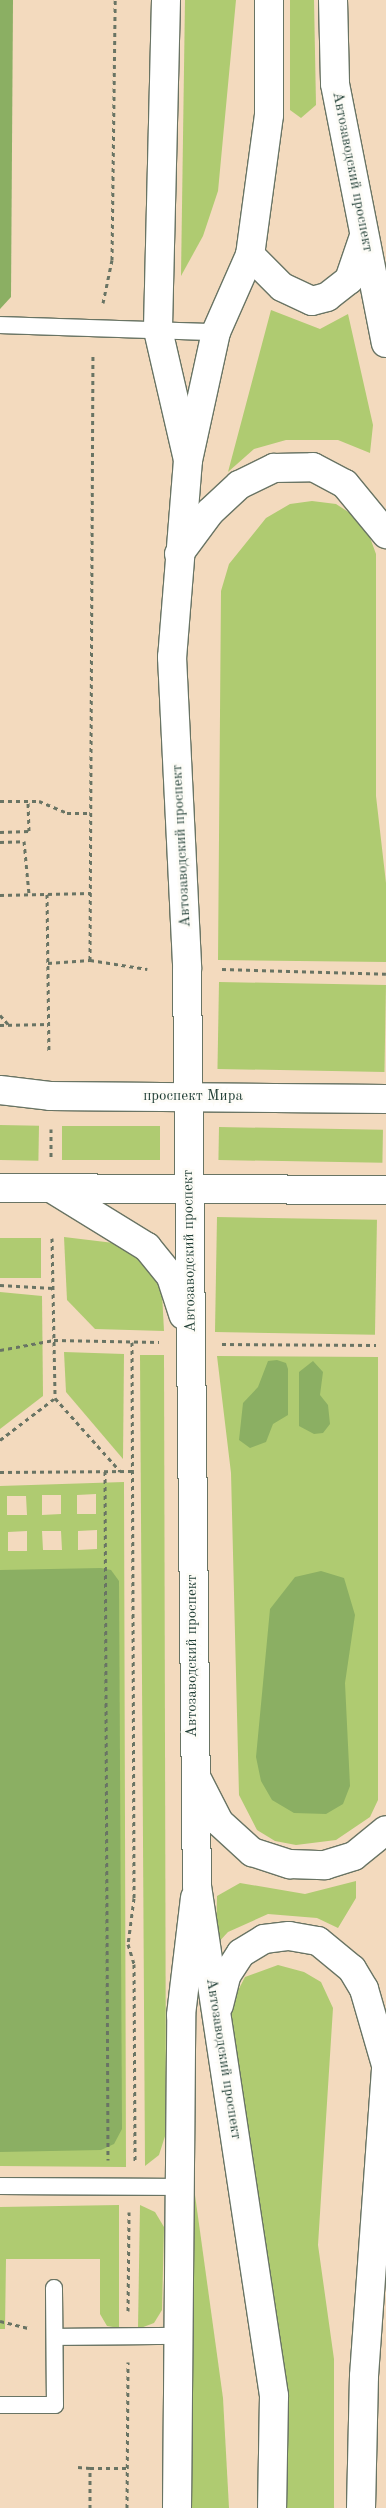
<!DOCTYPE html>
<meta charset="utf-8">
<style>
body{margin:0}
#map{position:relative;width:386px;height:2508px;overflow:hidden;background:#f3dabe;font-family:"Old Standard TT",serif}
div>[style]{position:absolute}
.green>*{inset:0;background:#afcb71;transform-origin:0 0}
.forest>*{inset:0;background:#8baf63}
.path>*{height:3px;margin-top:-1.5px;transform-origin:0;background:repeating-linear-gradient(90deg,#697464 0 4px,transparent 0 8px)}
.roads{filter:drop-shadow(1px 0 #697464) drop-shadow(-1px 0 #697464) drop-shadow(0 1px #697464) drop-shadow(0 -1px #697464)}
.lane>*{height:16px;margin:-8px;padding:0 8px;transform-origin:8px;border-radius:8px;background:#fff}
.street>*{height:28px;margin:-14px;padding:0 14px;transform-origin:14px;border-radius:14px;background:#fff}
.secondary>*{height:28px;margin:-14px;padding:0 14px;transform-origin:14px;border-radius:14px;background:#fff}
.primary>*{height:28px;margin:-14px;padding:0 14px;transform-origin:14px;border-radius:14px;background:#fff}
span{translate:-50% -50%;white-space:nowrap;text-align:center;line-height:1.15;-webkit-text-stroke:5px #fdfcf7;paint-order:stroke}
.street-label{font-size:15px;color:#1f3d34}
</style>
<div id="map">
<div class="green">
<i style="clip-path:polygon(185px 0,236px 0,218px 191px,203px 236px,181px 276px)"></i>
<i style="clip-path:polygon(290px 0,314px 0,316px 105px,301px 118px,290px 110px)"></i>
<i style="clip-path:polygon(271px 310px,320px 329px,348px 314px,373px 425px,370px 453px,338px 440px,286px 440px,254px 449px,228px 472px)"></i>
<i style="clip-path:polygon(312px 501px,336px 504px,353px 515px,368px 532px,376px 554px,376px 796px,386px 883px,386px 962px,218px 960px,221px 591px,229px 564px,266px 518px,290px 504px)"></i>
<i style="left:219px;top:982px;width:167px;height:87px;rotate:1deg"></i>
<i style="left:0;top:1125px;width:39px;height:35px;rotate:1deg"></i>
<i style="left:160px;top:1126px;width:34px;height:98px;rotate:90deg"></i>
<i style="left:219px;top:1127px;width:164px;height:33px;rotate:1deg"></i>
<i style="left:217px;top:1217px;width:160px;height:115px;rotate:1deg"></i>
<i style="clip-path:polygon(64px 1237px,122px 1244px,155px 1272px,162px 1293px,164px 1331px,95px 1329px,67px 1300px)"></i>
<i style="left:0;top:1238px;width:41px;height:40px"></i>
<i style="clip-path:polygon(0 1292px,42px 1296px,43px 1396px,0 1429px)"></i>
<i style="clip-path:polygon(64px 1352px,124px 1354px,123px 1459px,66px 1392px)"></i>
<i style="clip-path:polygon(140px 1355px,164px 1355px,166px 2133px,159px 2155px,145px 2166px)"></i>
<i style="clip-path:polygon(217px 1356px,378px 1357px,378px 1800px,370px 1817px,336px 1840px,296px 1845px,275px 1841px,257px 1830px,239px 1795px,231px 1473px)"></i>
<i style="clip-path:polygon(evenodd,124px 1482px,126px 2167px,0 2166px,0 1486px,124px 1482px,96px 1494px,96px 1514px,77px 1514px,77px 1495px,96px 1494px,124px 1482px,42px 1495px,61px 1495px,61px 1514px,42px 1515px,42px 1495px,124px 1482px,7px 1496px,26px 1496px,27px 1515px,7px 1515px,7px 1496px,124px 1482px,97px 1530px,97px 1549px,78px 1550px,78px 1531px,97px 1530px,124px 1482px,27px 1531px,27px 1551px,8px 1551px,8px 1532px,27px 1531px,124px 1482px,42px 1531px,61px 1531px,62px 1550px,43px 1550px,42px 1531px)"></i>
<i style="clip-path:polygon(356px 1881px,356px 1898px,338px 1928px,317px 1918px,268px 1914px,228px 1932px,216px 1945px,217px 1896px,240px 1883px,305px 1894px)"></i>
<i style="clip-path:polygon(278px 1965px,304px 1972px,321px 1982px,333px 2008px,318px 2245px,334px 2359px,334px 2508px,286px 2508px,228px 2010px,245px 1977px)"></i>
<i style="clip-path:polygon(191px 2166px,223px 2398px,229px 2508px,188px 2508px)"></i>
<i style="clip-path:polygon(119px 2205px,119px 2328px,107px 2326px,100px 2314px,100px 2259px,6px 2259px,5px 2329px,0 2329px,0 2207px)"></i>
<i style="clip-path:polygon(140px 2205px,155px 2212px,164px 2227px,162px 2310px,154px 2323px,138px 2329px)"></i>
</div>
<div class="forest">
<i style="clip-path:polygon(0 0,13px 0,11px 297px,0 309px)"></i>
<i style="clip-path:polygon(277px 1360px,286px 1363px,288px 1369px,288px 1415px,273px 1424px,266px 1442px,250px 1448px,239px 1440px,243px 1403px,258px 1387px,268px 1361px)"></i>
<i style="clip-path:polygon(313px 1361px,323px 1372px,320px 1395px,328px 1405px,330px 1424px,323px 1433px,314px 1434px,299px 1426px,299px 1372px)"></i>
<i style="clip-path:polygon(101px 1568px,111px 1570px,119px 1581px,122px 2129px,114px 2144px,101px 2150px,0 2152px,0 1570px)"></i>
<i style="clip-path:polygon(321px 1571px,344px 1578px,355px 1615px,345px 1683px,350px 1786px,343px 1804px,326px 1814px,294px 1813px,272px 1800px,261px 1781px,256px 1757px,270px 1609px,295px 1577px)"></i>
</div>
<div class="path">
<i style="left:103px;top:303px;width:44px;rotate:-78.2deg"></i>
<i style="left:112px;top:260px;width:260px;rotate:-89.3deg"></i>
<i style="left:0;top:801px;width:39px"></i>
<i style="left:39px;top:801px;width:30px;rotate:23deg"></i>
<i style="left:67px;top:813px;width:24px"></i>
<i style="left:0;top:832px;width:29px;rotate:-2deg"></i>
<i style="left:29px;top:831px;width:30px;rotate:-92deg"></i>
<i style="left:0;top:842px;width:24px;rotate:-2deg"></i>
<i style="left:24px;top:841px;width:53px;rotate:84.6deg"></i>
<i style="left:47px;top:894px;width:158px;rotate:89.3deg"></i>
<i style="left:0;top:895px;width:91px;rotate:-1.3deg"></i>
<i style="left:90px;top:960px;width:607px;rotate:-89.72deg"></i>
<i style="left:48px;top:963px;width:42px;rotate:-4.1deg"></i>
<i style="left:90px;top:960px;width:58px;rotate:9deg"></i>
<i style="left:222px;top:969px;width:164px;rotate:1.7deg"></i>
<i style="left:0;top:1015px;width:12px;rotate:48deg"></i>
<i style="left:0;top:1025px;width:49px;rotate:-1.2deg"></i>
<i style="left:51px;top:1129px;width:28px;rotate:90deg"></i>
<i style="left:52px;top:1238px;width:160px;rotate:88.9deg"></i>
<i style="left:55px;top:1398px;width:98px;rotate:48.3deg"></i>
<i style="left:0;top:1285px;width:53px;rotate:3.2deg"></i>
<i style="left:132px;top:1342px;width:556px;rotate:89.79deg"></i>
<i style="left:134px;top:1898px;width:46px;rotate:97.4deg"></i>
<i style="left:128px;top:1944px;width:21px;rotate:73deg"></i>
<i style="left:134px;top:1964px;width:197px;rotate:89.7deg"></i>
<i style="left:222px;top:1344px;width:154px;rotate:0.4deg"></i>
<i style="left:0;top:1350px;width:55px;rotate:-10.5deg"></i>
<i style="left:54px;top:1340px;width:105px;rotate:1.1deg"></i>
<i style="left:0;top:1440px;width:69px;rotate:-37.4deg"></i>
<i style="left:105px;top:1471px;width:689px;rotate:89.75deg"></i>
<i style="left:0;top:1472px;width:132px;rotate:-0.4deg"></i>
<i style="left:128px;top:2311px;width:99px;rotate:-89.4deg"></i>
<i style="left:0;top:2321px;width:29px;rotate:14deg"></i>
<i style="left:78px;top:2467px;width:12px;rotate:5deg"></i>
<i style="left:90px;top:2508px;width:40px;rotate:-90deg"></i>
<i style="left:90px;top:2468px;width:37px"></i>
<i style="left:127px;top:2508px;width:146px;rotate:-89.6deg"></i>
</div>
<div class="roads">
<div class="lane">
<i style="left:0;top:325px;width:216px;rotate:1.9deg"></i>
<i style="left:0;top:2186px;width:179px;rotate:0.3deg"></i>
<i style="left:55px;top:2337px;width:122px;rotate:-0.5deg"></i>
<i style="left:0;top:2405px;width:55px"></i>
<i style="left:55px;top:2405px;width:117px;rotate:-90.5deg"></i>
</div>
<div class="street">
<i style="left:166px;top:0;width:330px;rotate:91.4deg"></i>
<i style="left:158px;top:330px;width:133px;rotate:77deg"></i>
<i style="left:177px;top:2508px;width:493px;rotate:-89.5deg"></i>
<i style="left:181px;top:2015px;width:118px;rotate:-83.2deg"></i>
</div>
<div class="secondary">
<i style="left:269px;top:0;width:115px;rotate:90deg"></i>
<i style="left:269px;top:115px;width:141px;rotate:97.7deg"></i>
<i style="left:250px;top:255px;width:84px;rotate:113.8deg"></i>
<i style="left:216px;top:332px;width:131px;rotate:102.3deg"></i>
<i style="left:188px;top:460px;width:198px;rotate:94.6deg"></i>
<i style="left:172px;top:657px;width:312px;rotate:87.2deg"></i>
<i style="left:187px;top:969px;width:917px;rotate:89.38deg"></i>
<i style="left:197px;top:1886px;width:516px;rotate:81.41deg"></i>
<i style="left:274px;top:2396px;width:112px;rotate:91deg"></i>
<i style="left:333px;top:0;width:84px;rotate:88.6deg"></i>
<i style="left:335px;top:84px;width:264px;rotate:78.9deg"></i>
<i style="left:250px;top:255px;width:45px;rotate:45deg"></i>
<i style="left:282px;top:287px;width:33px;rotate:25deg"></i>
<i style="left:312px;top:301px;width:16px;rotate:-15deg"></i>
<i style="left:327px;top:297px;width:28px;rotate:-38deg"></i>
<i style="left:349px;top:280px;width:46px;rotate:-71.2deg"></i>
<i style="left:179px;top:554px;width:52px;rotate:-53.6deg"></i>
<i style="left:210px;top:512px;width:40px;rotate:-43deg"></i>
<i style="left:239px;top:485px;width:39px;rotate:-26deg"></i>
<i style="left:274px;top:468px;width:39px;rotate:-1deg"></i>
<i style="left:313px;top:467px;width:36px;rotate:28deg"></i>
<i style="left:345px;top:484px;width:65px;rotate:50.6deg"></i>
<i style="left:51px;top:1188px;width:113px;rotate:31.6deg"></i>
<i style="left:147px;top:1247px;width:38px;rotate:51deg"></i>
<i style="left:171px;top:1277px;width:40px;rotate:72deg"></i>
<i style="left:197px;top:1779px;width:48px;rotate:62.9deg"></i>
<i style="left:219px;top:1822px;width:45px;rotate:42.3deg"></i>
<i style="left:252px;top:1852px;width:40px;rotate:18deg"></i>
<i style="left:290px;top:1864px;width:35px;rotate:2deg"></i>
<i style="left:325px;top:1865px;width:30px;rotate:-17deg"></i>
<i style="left:354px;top:1856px;width:41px;rotate:-39.1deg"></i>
<i style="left:219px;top:2005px;width:30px;rotate:-76deg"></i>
<i style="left:226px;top:1976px;width:27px;rotate:-57deg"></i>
<i style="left:241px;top:1953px;width:27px;rotate:-31deg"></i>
<i style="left:264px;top:1939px;width:25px;rotate:-7deg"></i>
<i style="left:289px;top:1936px;width:29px;rotate:10deg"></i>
<i style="left:318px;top:1941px;width:44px;rotate:39.5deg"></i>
<i style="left:352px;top:1969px;width:23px;rotate:59deg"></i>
<i style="left:364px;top:1989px;width:79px;rotate:73.9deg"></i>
<i style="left:361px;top:2508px;width:132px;rotate:-88.7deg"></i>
<i style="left:364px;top:2376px;width:310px;rotate:-85.9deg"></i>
</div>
<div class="primary">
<i style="left:0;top:1090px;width:50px;rotate:6.8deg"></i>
<i style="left:50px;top:1096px;width:336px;rotate:0.5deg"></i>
<i style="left:0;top:1188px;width:386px;rotate:0.3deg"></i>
</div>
</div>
<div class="street-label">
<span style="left:352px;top:172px;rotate:79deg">Автозаводский проспект</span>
<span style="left:182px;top:846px;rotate:-93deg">Автозаводский проспект</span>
<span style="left:193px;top:1097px">проспект Мира</span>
<span style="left:190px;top:1251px;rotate:-91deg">Автозаводский проспект</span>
<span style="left:193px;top:1656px;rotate:-90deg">Автозаводский проспект</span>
<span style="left:223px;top:2059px;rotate:81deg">Автозаводский проспект</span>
</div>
</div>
